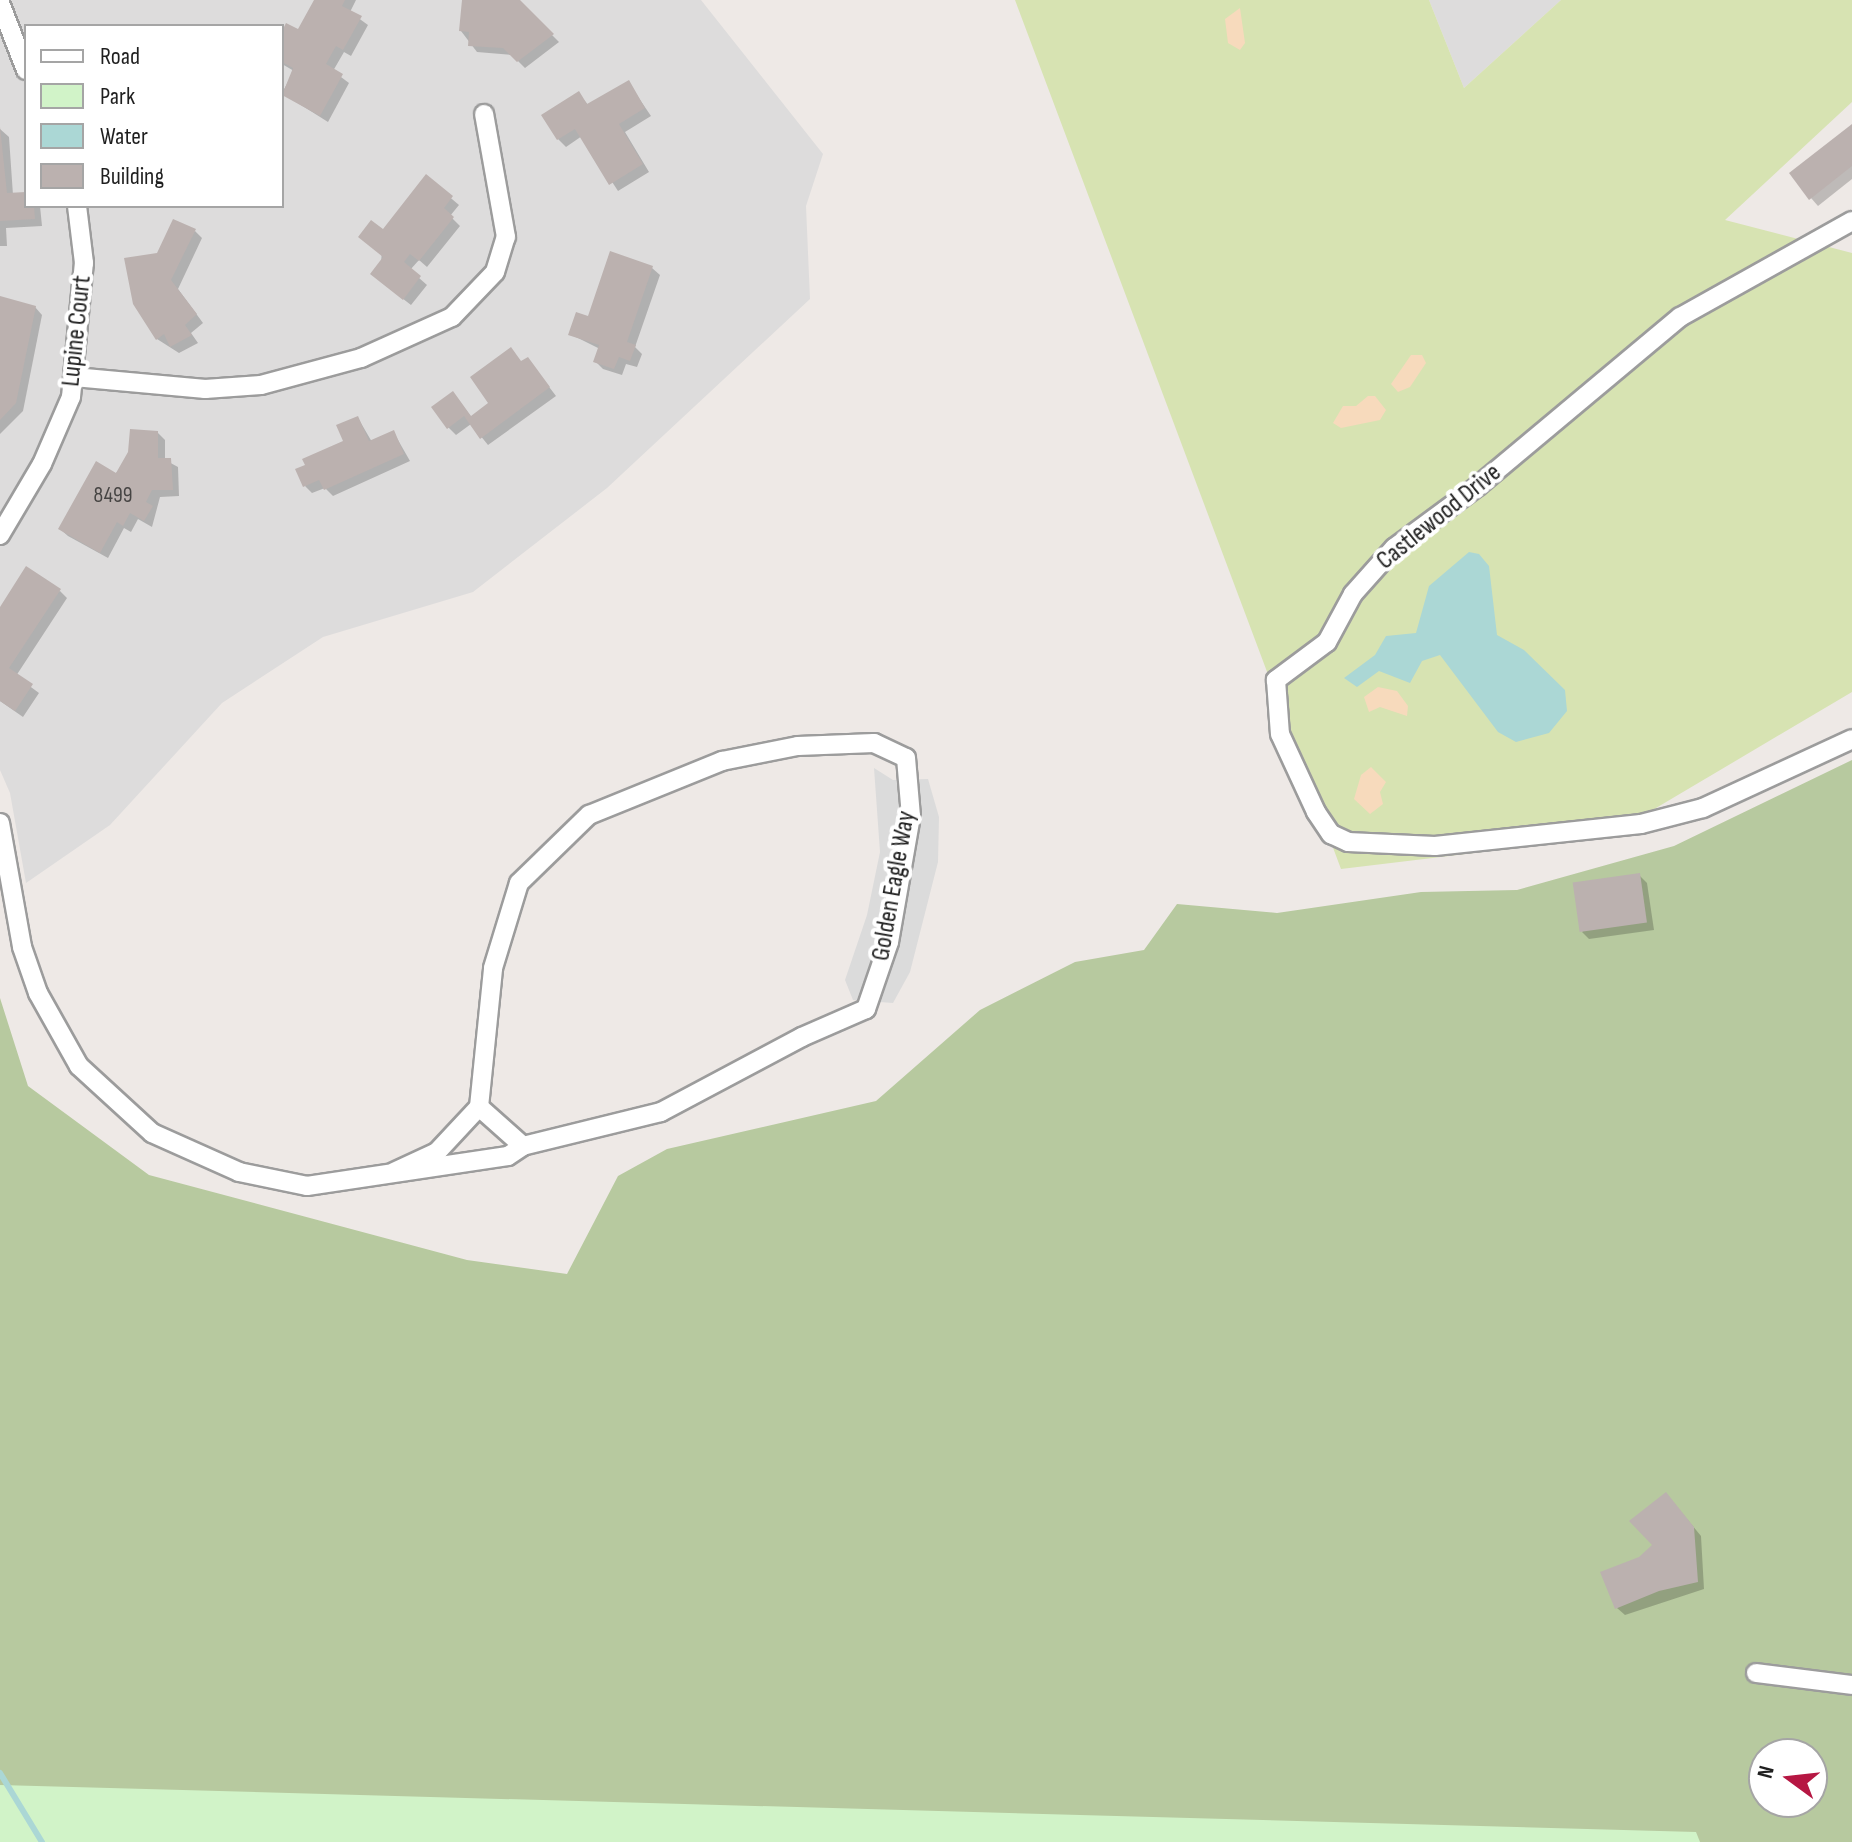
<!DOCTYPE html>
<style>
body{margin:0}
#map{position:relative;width:1852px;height:1842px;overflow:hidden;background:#eee9e6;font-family:"Sofia Sans Condensed",sans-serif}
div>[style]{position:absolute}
.residential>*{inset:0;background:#dddcdc}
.grass>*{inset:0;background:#d7e3b2}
.forest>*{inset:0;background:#b7c99f}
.sand>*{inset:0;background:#f7dabc}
.park>*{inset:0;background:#d1f3c8}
.parking>*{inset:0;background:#dbdbdb}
.water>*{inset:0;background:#abd7d5}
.shadow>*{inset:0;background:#0003}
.stream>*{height:6px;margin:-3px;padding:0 3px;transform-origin:3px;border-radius:3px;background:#abd7d5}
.building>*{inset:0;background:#bbb1af;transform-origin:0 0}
.roads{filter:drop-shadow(2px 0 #9c9c9c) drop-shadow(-2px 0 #9c9c9c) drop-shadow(0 2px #9c9c9c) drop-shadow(0 -2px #9c9c9c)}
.street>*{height:18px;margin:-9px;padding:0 9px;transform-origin:9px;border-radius:9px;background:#fff}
span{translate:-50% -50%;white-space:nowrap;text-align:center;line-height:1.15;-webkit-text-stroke:8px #fff;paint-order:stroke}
.number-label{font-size:22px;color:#464443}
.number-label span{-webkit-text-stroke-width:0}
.street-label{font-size:26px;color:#1f1f1f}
.legend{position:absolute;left:24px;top:24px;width:260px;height:184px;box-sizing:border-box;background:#fff;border:2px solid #a5a5a5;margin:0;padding:10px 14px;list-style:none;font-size:24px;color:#1f1f1f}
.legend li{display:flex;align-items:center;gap:16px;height:40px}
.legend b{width:40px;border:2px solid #a5a5a5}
.north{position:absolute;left:1748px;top:1738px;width:80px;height:80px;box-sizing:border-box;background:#fff;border:2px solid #a5a5a5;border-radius:50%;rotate:285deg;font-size:22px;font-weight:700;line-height:32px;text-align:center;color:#1f1f1f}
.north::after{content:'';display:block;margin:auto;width:28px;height:36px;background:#b61743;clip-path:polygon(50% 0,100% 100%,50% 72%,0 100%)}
</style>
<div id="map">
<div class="residential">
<i style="clip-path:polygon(evenodd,0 0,701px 0,823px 154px,806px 206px,810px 299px,607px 488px,473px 592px,323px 637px,222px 703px,110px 825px,26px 883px,10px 793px,0 770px,0 0,26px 26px,282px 26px,282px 206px,26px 206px,26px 26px)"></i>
<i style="clip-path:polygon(1429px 0,1561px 0,1464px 88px)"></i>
</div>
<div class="grass">
<i style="clip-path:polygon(1015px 0,1429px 0,1464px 88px,1561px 0,1852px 0,1852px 102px,1725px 220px,1852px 253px,1852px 692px,1607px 837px,1341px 869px)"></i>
</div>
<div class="forest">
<i style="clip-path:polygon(evenodd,1852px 760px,1852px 1842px,0 1842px,0 998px,28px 1086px,149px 1175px,467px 1260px,567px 1274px,618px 1176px,667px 1149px,876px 1101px,980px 1010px,1075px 962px,1144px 950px,1177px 904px,1277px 913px,1421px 892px,1517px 890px,1674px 846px,1852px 760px,1764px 1754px,1812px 1754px,1812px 1802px,1764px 1802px,1764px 1754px)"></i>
</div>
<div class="sand">
<i style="clip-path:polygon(1240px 8px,1245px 43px,1240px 50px,1228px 43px,1225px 19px)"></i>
<i style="clip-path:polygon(1411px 355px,1422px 355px,1426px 363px,1410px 387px,1398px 392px,1391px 384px)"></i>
<i style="clip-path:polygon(1368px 396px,1375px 396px,1386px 410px,1380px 420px,1341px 428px,1333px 423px,1343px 406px,1356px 406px)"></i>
<i style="clip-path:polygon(1378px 687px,1397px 691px,1408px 706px,1407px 716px,1380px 707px,1369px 712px,1364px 697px)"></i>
<i style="clip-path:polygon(1371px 767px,1386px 782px,1380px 792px,1383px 804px,1370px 814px,1354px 799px,1361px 775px)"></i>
</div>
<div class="park">
<i style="clip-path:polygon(0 1785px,1696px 1832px,1700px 1842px,0 1842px)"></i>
</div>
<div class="parking">
<i style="clip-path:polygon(874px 768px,893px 780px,928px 779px,939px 817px,938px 862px,910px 972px,893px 1003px,853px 1000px,845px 980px,867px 915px,880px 852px)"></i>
</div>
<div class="water">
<i style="clip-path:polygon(1469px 552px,1479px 554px,1489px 566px,1497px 635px,1524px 650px,1565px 690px,1567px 711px,1549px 733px,1516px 742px,1498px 732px,1440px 655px,1422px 661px,1410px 683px,1379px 671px,1357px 687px,1344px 678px,1375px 655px,1386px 636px,1416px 633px,1429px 586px)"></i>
</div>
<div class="shadow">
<i style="clip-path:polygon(316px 0,356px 0,350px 12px,368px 25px,351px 56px,344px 52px,333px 71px,349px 83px,328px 122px,282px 93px,294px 71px,282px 64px,282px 35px,299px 32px)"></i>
<i style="clip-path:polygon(482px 0,517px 0,559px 42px,525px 68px,512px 55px,477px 52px,461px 31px)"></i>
<i style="clip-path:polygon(628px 82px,651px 116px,625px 132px,649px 172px,618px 191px,582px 136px,566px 147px,558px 139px,579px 94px,589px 106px)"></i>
<i style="clip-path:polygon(1852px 127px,1852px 179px,1818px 206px,1811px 198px)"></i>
<i style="clip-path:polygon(0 129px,9px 137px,13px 195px,26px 194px,26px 206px,40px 206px,42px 226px,6px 228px,7px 246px,0 246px)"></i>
<i style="clip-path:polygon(426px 177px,459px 205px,450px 216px,460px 226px,427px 267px,419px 260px,410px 270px,427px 285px,411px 305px,380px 281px,383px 232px)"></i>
<i style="clip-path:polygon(195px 231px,202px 238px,178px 289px,203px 323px,191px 333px,198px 343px,179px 353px,157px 339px,159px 254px)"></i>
<i style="clip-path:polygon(652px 268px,660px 275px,635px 347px,642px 354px,637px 367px,626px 364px,622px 375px,603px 369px,595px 361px,600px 349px,570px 334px)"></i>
<i style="clip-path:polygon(0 298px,35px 307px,42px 315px,23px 411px,0 434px)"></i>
<i style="clip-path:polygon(528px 359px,556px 396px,488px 445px,471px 424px,456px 435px,448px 427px,453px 393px,472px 418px,491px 404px)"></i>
<i style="clip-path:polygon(358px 418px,372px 442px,394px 433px,410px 461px,333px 496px,325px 488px,312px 493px,305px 486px,346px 442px)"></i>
<i style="clip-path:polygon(157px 432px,165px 440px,165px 460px,178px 467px,179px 496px,160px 497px,152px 527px,138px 519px,131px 532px,124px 528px,108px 558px,68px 536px,60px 529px)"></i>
<i style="clip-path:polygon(60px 591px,67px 598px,16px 676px,39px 693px,23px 717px,0 701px,0 610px)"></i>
<i style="clip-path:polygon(1639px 875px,1647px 883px,1654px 930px,1589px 939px,1582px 932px)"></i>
<i style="clip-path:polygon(1673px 1502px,1701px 1536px,1704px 1589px,1625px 1615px,1617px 1608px,1640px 1559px,1655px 1545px)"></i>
</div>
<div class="stream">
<i style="left:0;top:1773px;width:81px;rotate:58.7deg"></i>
</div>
<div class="building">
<i style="clip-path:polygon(314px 0,345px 0,342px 6px,362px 16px,343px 50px,336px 46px,326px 64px,343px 74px,320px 116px,282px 95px,293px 68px,282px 62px,282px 31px,286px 23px,298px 29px)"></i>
<i style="clip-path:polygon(462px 0,520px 0,554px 34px,517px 62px,503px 48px,468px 46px,469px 32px,459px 31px)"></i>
<i style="clip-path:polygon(629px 80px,645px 108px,619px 124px,643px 164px,609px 185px,575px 129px,557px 140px,541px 115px,579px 91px,587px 104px)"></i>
<i style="clip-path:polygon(1852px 124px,1852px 166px,1809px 200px,1789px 173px)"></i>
<i style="clip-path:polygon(0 127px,7px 193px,26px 192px,26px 206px,34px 206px,35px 219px,0 221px)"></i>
<i style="clip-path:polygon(426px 174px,453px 196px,444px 208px,454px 217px,419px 261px,410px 254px,404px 262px,421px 276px,403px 300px,370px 274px,383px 257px,358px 237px,371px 220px,383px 229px)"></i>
<i style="clip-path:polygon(173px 219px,196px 229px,171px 280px,197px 314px,185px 325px,192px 335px,170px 347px,164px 334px,156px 340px,133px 304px,124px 258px,157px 253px)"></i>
<i style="clip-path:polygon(610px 251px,653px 266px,627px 342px,636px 345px,630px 361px,619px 357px,614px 369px,593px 362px,599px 345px,568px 335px,576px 312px,588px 316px)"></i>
<i style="clip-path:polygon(0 296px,36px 306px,16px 403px,0 420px)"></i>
<i style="clip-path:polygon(511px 347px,521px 361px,528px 357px,550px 387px,480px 439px,464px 416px,447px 429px,431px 407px,453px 391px,471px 416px,488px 403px,470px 377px)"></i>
<i style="clip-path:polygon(358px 416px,369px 441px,394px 430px,404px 454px,324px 490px,319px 480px,303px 487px,295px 469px,305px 465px,302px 459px,343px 441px,336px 425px)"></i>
<i style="clip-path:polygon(130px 429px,158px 431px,158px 458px,171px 458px,173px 490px,152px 490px,146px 502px,153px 506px,144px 521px,130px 513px,123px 526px,117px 522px,100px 553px,58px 529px,96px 461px,116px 473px,128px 452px)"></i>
<i style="clip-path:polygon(26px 566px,61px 589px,9px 668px,33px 684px,15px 711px,0 701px,0 607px)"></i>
<i style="left:1640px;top:873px;width:50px;height:68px;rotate:82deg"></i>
<i style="clip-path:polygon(1666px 1492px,1694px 1527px,1698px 1582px,1659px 1591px,1615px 1609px,1600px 1572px,1639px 1557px,1652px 1545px,1629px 1521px)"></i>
</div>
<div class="roads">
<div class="street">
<i style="left:0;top:3px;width:72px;rotate:68.8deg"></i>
<i style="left:1852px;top:221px;width:197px;rotate:150.8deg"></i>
<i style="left:1680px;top:317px;width:263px;rotate:140.1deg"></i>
<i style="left:1478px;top:486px;width:104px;rotate:143.6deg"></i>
<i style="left:1394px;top:548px;width:62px;rotate:131.7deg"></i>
<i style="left:1353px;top:594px;width:55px;rotate:118.4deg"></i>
<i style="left:1327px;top:642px;width:64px;rotate:143.3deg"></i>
<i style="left:1276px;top:680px;width:54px;rotate:85.8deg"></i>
<i style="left:1280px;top:734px;width:86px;rotate:65.2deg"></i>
<i style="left:1316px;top:812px;width:27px;rotate:56deg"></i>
<i style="left:1331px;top:834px;width:19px;rotate:25deg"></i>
<i style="left:1348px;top:842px;width:87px;rotate:2.6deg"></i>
<i style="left:1435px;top:846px;width:207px;rotate:-6.1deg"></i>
<i style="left:1641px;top:824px;width:64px;rotate:-14.5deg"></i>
<i style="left:1703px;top:808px;width:164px;rotate:-24.8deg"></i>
<i style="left:74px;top:377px;width:132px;rotate:5.2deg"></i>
<i style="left:205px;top:389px;width:56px;rotate:-4.1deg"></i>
<i style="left:261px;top:385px;width:104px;rotate:-15.1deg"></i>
<i style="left:361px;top:358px;width:100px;rotate:-24.3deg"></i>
<i style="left:452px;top:317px;width:62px;rotate:-46.3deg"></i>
<i style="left:495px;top:272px;width:37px;rotate:-73deg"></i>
<i style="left:506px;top:237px;width:125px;rotate:-100.1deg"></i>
<i style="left:0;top:535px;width:82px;rotate:-59.4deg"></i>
<i style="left:42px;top:464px;width:73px;rotate:-66.6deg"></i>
<i style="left:71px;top:397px;width:135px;rotate:-84.5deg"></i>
<i style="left:84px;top:263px;width:57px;rotate:-97deg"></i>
<i style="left:0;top:823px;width:126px;rotate:79.9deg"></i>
<i style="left:22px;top:947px;width:49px;rotate:70.8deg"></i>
<i style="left:38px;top:993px;width:84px;rotate:60.7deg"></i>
<i style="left:79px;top:1066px;width:99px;rotate:42.5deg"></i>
<i style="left:152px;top:1133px;width:95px;rotate:24.1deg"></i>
<i style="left:239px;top:1172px;width:69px;rotate:11.6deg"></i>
<i style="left:307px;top:1186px;width:203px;rotate:-8.5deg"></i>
<i style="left:508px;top:1156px;width:18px;rotate:-34deg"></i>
<i style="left:394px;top:1172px;width:47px;rotate:-24.9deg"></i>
<i style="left:437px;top:1152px;width:62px;rotate:-47deg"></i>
<i style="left:479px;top:1107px;width:140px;rotate:-84.2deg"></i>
<i style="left:493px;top:968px;width:89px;rotate:-73deg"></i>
<i style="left:519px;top:883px;width:98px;rotate:-44.2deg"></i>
<i style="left:589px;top:815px;width:144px;rotate:-22.1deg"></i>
<i style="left:722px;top:761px;width:77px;rotate:-11.2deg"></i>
<i style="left:798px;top:746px;width:76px;rotate:-2.3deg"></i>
<i style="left:874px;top:743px;width:35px;rotate:25deg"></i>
<i style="left:906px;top:758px;width:58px;rotate:85.1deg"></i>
<i style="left:911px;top:816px;width:128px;rotate:99.9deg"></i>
<i style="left:889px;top:942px;width:71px;rotate:108.9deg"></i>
<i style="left:866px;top:1009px;width:70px;rotate:156.4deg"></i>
<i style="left:802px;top:1037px;width:160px;rotate:152deg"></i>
<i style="left:661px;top:1112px;width:142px;rotate:166.2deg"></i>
<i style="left:523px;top:1146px;width:59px;rotate:-138.4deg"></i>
<i style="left:1756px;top:1673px;width:97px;rotate:7.1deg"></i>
</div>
</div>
<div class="number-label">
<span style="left:113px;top:496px">8499</span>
</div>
<div class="street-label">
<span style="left:77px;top:331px;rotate:-84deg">Lupine Court</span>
<span style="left:1439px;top:517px;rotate:-39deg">Castlewood Drive</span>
<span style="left:894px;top:886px;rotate:-80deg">Golden Eagle Way</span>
</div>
<ul class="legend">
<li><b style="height:10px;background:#fff"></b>Road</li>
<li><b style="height:22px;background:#d1f3c8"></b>Park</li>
<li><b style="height:22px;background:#abd7d5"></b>Water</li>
<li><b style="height:22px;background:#bbb1af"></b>Building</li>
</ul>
<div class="north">N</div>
</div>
